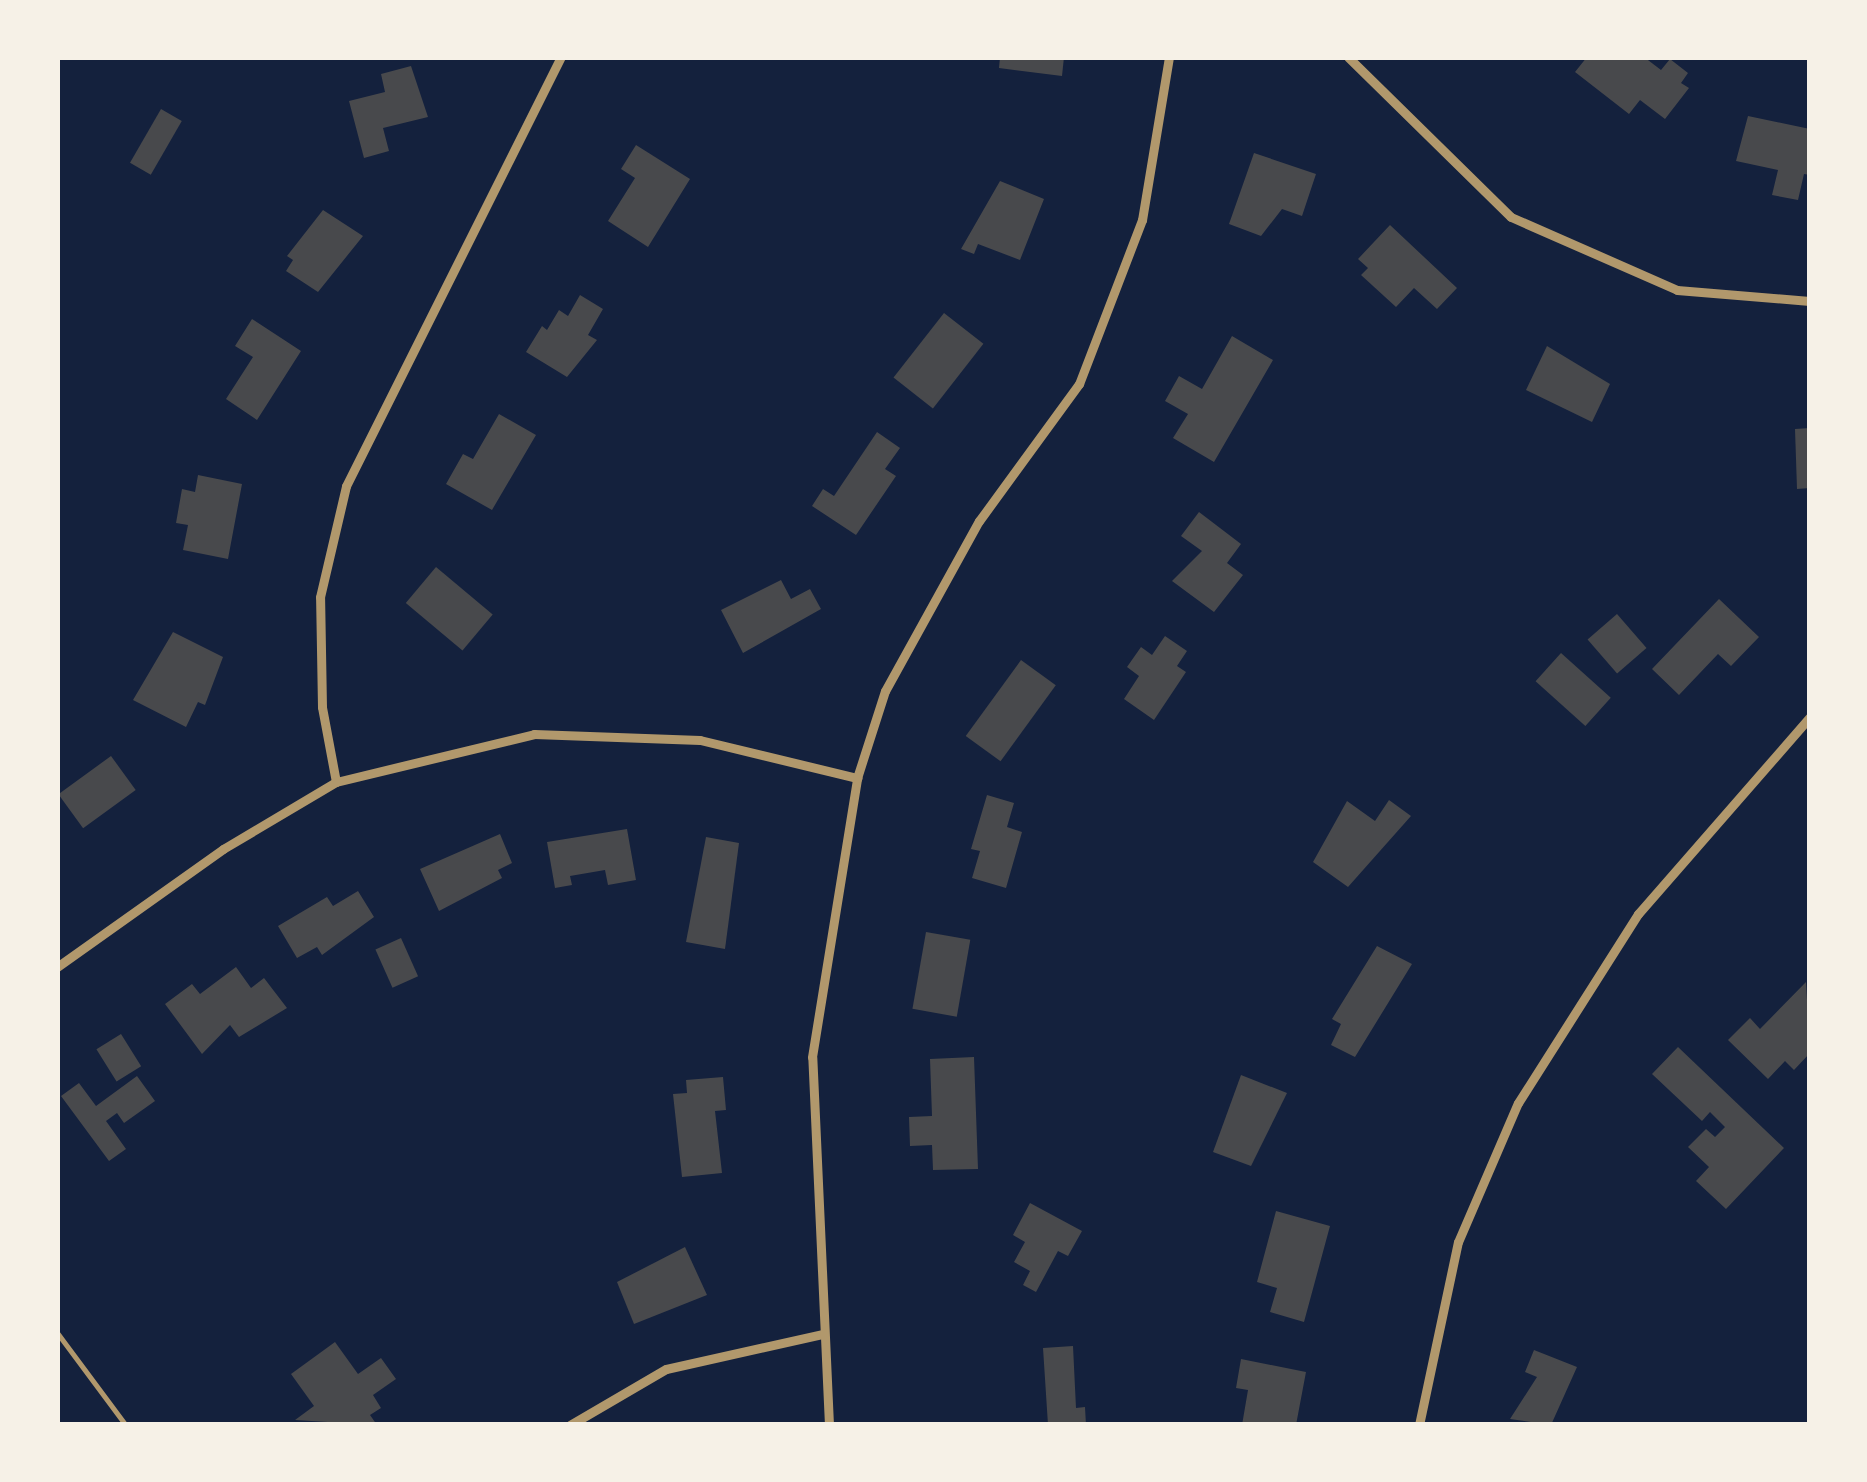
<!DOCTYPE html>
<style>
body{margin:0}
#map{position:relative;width:1867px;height:1482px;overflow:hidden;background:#14213d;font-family:"Crimson Pro",serif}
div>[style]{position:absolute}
.building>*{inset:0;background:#48494c;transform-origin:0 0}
.service>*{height:4.5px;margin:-2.25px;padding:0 2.25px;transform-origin:2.25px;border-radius:2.25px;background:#b1986c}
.minor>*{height:9px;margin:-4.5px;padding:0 4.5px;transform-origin:4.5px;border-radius:4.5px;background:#b1986c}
span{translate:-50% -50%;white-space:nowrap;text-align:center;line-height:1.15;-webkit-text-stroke:9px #f6f1e7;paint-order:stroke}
.frame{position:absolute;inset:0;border:60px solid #f6f1e7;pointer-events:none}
</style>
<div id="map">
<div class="building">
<i style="clip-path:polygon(1000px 57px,1064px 57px,1062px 76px,999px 68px)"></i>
<i style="clip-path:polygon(1587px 57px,1644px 57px,1661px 70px,1670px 59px,1688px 73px,1681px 83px,1689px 88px,1665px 119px,1640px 100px,1629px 114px,1575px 72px)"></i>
<i style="clip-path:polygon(411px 66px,428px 117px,383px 128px,389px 151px,364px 158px,349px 101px,385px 92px,381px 74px)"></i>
<i style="left:161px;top:109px;width:24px;height:62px;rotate:30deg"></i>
<i style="clip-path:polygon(1748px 116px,1810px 129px,1810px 175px,1804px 174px,1798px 200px,1772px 195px,1778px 170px,1736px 161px)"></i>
<i style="clip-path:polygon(636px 145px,690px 179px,648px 247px,608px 221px,635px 178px,621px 169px)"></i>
<i style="clip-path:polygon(1254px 153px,1316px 174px,1302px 216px,1282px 209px,1261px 236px,1229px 224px)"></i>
<i style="clip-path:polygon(1000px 181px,1044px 199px,1020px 260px,978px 244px,974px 254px,961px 249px)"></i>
<i style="clip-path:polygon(323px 210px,363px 236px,318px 292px,286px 271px,293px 260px,287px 256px)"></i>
<i style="clip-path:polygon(1390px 225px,1457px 288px,1437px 309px,1414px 288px,1396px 307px,1361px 275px,1368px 268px,1358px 259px)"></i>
<i style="clip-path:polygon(580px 295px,603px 309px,588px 335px,597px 340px,567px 377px,526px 352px,542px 326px,547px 330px,559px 310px,568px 316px)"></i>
<i style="left:944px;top:313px;width:50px;height:82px;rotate:38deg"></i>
<i style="clip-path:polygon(252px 319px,301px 351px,257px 420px,226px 399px,253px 357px,235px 346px)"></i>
<i style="clip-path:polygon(1232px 336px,1273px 360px,1214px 462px,1173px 438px,1188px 414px,1165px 401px,1179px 376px,1202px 389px)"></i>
<i style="clip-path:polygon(1547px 346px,1610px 384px,1592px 422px,1526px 390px)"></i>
<i style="clip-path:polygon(499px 414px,536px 435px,492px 510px,446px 484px,463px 454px,473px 459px)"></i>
<i style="clip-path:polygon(1810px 428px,1810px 488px,1797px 489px,1795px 429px)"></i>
<i style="clip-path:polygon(877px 432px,900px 448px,885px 469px,896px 476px,856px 535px,812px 506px,823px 489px,834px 496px)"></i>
<i style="clip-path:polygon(198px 475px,242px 484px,228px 559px,183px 550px,188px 525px,176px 523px,182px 489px,195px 492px)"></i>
<i style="clip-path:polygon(1199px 512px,1241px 544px,1227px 563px,1243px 575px,1214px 612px,1172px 581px,1202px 551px,1181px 536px)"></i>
<i style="left:436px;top:567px;width:74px;height:47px;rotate:40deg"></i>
<i style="clip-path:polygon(781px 580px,791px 599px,810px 589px,821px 609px,743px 653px,721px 610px)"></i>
<i style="clip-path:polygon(1719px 599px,1759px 637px,1731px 666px,1718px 654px,1679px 695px,1652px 669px)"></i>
<i style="left:1617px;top:614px;width:45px;height:39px;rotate:49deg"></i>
<i style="clip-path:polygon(173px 632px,223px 657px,205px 705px,198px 702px,186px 727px,133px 700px)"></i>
<i style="clip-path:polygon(1165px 636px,1187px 651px,1177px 666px,1186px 672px,1154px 720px,1124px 699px,1139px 676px,1127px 667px,1141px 647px,1152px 655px)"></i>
<i style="left:1561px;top:653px;width:67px;height:38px;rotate:42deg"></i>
<i style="left:1021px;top:660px;width:43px;height:94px;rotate:36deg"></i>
<i style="left:111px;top:756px;width:42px;height:65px;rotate:54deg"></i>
<i style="clip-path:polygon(987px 795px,1014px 803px,1007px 827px,1022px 832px,1006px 888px,972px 878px,980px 851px,971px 849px)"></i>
<i style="clip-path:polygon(1389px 800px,1411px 816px,1348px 887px,1313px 862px,1347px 801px,1375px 821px)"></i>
<i style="clip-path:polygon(627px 829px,636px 880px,608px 885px,605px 870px,570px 876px,572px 885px,555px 888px,547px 842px)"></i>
<i style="clip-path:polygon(500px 834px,512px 863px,498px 870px,502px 878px,439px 911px,420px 869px)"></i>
<i style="clip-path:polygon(706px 837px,739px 843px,725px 949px,686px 942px)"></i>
<i style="clip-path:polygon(358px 891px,374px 917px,322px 955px,317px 947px,297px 958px,278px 926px,327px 897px,333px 906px)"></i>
<i style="left:926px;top:932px;width:45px;height:78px;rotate:10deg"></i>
<i style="left:401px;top:938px;width:42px;height:28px;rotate:66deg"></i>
<i style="clip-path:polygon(1377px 946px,1412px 964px,1355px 1057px,1331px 1045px,1341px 1024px,1332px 1019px)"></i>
<i style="clip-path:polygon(236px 967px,251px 988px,264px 978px,287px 1008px,239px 1037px,230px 1025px,202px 1054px,165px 1004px,192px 984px,200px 994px)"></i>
<i style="clip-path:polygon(1806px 982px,1810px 1053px,1794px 1070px,1785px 1061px,1768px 1079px,1728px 1040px,1750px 1018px,1760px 1029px)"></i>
<i style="left:121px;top:1034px;width:38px;height:29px;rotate:58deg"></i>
<i style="clip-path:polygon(1678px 1047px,1784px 1148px,1726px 1209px,1696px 1181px,1709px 1167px,1688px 1147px,1706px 1129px,1715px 1137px,1725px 1127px,1710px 1112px,1702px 1121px,1652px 1074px)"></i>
<i style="clip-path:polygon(974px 1057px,978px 1169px,933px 1170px,932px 1145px,910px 1146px,909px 1117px,932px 1116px,930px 1059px)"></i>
<i style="clip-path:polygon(1241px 1075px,1287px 1093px,1251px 1166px,1213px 1152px)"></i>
<i style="clip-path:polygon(137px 1076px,155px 1101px,124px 1123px,117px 1113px,106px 1121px,126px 1149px,109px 1161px,61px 1096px,79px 1083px,96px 1106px)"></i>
<i style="clip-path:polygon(723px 1077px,726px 1110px,715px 1111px,722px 1173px,682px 1177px,673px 1094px,687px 1093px,686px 1080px)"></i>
<i style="clip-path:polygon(1030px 1203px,1082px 1231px,1068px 1256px,1058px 1251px,1036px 1292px,1023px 1285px,1030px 1271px,1014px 1262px,1025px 1242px,1013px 1235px)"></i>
<i style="clip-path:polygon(1276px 1211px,1330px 1226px,1304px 1322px,1270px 1312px,1277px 1288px,1257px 1282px)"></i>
<i style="clip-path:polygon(685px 1247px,707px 1295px,634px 1324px,617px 1282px)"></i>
<i style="clip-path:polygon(335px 1342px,358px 1374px,381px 1358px,396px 1379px,373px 1395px,381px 1408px,370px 1415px,377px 1425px,295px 1420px,314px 1406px,291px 1374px)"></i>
<i style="clip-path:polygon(1073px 1346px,1076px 1408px,1085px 1407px,1086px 1425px,1048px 1425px,1043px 1348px)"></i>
<i style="clip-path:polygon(1534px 1350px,1577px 1367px,1551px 1425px,1510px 1419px,1537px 1377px,1525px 1372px)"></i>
<i style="clip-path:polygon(1241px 1359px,1306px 1372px,1296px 1425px,1242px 1425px,1248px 1390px,1236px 1388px)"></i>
</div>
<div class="service">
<i style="left:57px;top:1332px;width:116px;rotate:53.4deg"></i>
</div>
<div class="minor">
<i style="left:1348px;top:57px;width:228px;rotate:44.5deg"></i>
<i style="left:1511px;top:217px;width:181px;rotate:23.7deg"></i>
<i style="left:1677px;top:290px;width:133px;rotate:4.7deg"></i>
<i style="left:336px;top:782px;width:76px;rotate:-100.6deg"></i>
<i style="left:322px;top:707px;width:110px;rotate:-91deg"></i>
<i style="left:320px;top:597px;width:114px;rotate:-76.8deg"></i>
<i style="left:346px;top:486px;width:480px;rotate:-63.4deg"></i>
<i style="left:57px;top:967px;width:204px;rotate:-35.4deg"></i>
<i style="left:223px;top:849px;width:131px;rotate:-30.7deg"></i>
<i style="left:336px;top:782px;width:204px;rotate:-13.6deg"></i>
<i style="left:534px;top:734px;width:166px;rotate:2.1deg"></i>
<i style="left:700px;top:740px;width:162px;rotate:13.6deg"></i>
<i style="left:570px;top:1425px;width:111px;rotate:-30.3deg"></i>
<i style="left:666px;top:1369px;width:161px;rotate:-12.6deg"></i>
<i style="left:829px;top:1425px;width:368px;rotate:-92.6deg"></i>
<i style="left:812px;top:1057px;width:283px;rotate:-80.8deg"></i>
<i style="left:857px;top:778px;width:91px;rotate:-72.2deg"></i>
<i style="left:885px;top:691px;width:194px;rotate:-61.1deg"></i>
<i style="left:979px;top:521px;width:170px;rotate:-53.9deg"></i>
<i style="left:1079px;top:384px;width:176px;rotate:-69deg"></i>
<i style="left:1142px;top:220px;width:165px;rotate:-80.6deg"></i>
<i style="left:1419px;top:1425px;width:187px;rotate:-78deg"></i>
<i style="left:1458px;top:1242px;width:151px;rotate:-66.7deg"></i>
<i style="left:1518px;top:1103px;width:224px;rotate:-57.6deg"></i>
<i style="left:1638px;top:914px;width:262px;rotate:-48.9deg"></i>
</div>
<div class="frame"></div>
</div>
